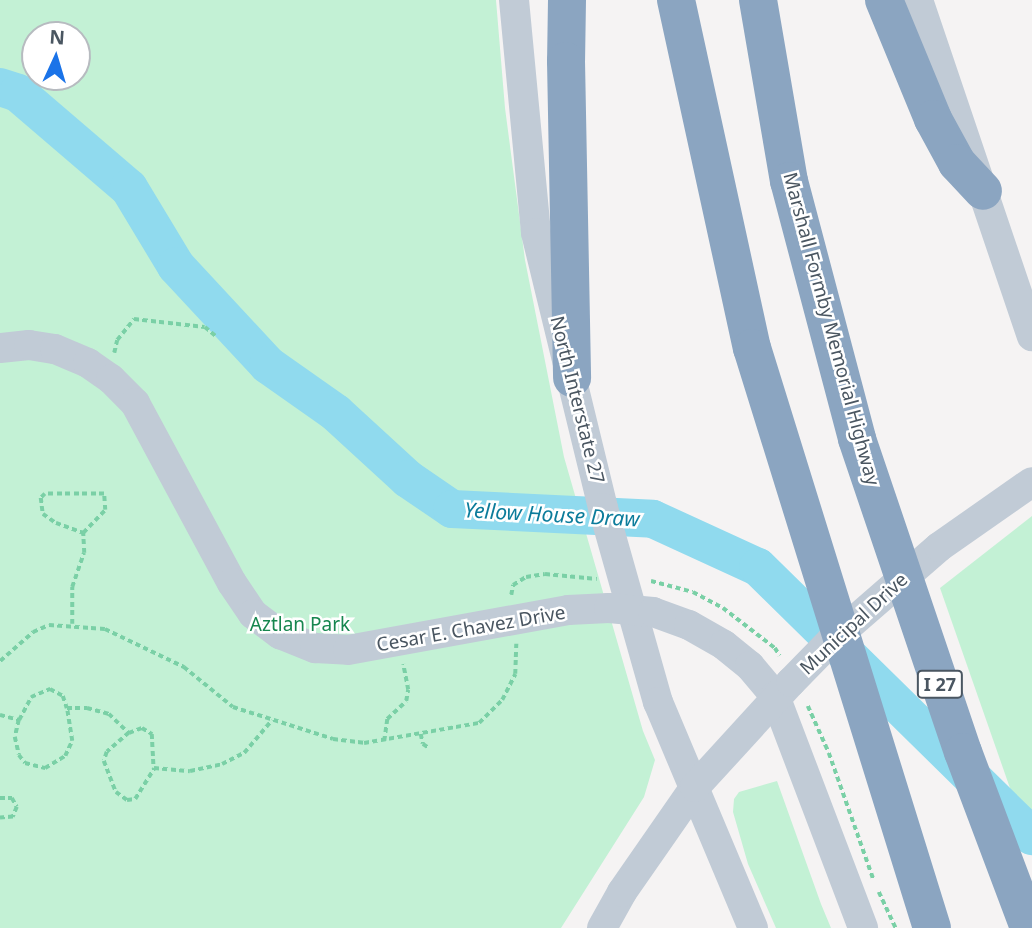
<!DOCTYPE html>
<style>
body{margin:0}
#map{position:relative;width:1032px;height:928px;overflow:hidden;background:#f5f3f3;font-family:"Noto Sans",sans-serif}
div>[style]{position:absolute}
.green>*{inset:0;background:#c3f1d5}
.river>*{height:38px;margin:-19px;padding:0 19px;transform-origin:19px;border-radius:19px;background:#90daee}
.path>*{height:3.5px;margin-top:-1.75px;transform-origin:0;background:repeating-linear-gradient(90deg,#7ad0a6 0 5px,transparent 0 8.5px)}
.secondary>*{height:30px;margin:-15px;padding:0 15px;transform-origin:15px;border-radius:15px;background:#c1cbd6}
.highway>*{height:38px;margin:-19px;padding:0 19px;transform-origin:19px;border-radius:19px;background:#8ba5c1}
span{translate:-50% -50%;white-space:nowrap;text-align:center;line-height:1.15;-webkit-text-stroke:5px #fff;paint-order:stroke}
.shield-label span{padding:2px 5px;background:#fff;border:2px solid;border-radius:5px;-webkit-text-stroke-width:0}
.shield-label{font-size:18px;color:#4a5661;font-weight:700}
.street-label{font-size:19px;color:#4a5661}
.park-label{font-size:19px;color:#17864f}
.water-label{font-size:21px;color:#0c7c9b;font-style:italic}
.north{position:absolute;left:21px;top:21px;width:70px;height:70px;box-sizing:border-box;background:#fff;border:2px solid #b7bbc0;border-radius:50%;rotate:4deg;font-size:19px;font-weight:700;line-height:28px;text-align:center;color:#4a5661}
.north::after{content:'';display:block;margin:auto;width:24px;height:32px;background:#1a73e8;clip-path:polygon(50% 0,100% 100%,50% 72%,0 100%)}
</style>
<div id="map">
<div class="green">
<i style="clip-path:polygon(evenodd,0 0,496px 0,505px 108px,525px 260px,564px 457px,643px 731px,655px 760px,644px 797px,561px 928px,0 928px,0 0,35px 35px,77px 35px,77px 77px,35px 77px,35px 35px)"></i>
<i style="clip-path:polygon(1032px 516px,1032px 851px,940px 588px)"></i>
<i style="clip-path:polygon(777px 781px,821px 904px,831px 928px,776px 928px,748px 864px,733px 812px,734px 799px,739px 792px)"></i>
</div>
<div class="river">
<i style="left:0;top:87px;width:19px;rotate:18deg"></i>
<i style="left:18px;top:93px;width:146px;rotate:40.6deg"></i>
<i style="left:129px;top:188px;width:91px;rotate:58.9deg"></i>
<i style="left:176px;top:266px;width:135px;rotate:47.1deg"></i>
<i style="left:268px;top:365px;width:83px;rotate:35.2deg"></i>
<i style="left:336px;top:413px;width:98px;rotate:42.5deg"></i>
<i style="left:408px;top:479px;width:53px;rotate:34.3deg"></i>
<i style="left:452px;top:509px;width:201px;rotate:2.8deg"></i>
<i style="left:653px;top:519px;width:115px;rotate:24.6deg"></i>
<i style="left:758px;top:567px;width:384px;rotate:44.5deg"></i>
</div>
<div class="path">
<i style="left:114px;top:353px;width:13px;rotate:-77deg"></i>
<i style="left:117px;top:340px;width:27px;rotate:-51deg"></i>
<i style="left:134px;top:319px;width:71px;rotate:6.4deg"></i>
<i style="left:205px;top:327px;width:16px;rotate:40deg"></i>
<i style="left:651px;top:581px;width:43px;rotate:14.7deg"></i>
<i style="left:693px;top:592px;width:34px;rotate:28deg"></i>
<i style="left:723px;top:608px;width:66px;rotate:37.6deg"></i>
<i style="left:775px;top:648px;width:9px;rotate:58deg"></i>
<i style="left:511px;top:595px;width:10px;rotate:-79deg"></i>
<i style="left:513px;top:585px;width:15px;rotate:-32deg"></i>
<i style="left:526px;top:577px;width:19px;rotate:-9deg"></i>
<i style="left:545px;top:574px;width:52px;rotate:5.5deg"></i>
<i style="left:72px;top:624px;width:37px;rotate:-90deg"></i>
<i style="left:72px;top:587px;width:36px;rotate:-71deg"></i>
<i style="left:84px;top:553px;width:20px;rotate:-93deg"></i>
<i style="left:83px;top:533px;width:32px;rotate:-46deg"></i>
<i style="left:105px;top:510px;width:16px;rotate:-94deg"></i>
<i style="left:104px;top:494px;width:59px;rotate:180deg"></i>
<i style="left:45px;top:494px;width:6px;rotate:135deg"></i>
<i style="left:41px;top:498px;width:16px;rotate:83deg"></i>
<i style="left:43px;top:514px;width:16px;rotate:35deg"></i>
<i style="left:56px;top:523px;width:29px;rotate:20deg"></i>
<i style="left:0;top:661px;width:44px;rotate:-41.3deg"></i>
<i style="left:33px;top:632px;width:17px;rotate:-24deg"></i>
<i style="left:49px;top:625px;width:56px;rotate:4.1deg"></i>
<i style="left:105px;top:629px;width:88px;rotate:25.7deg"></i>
<i style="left:184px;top:667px;width:63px;rotate:39.2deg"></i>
<i style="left:233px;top:707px;width:105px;rotate:17.7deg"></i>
<i style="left:333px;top:739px;width:31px;rotate:7deg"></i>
<i style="left:364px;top:743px;width:117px;rotate:-9.9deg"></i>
<i style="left:479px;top:723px;width:33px;rotate:-45deg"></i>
<i style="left:502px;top:700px;width:29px;rotate:-63deg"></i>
<i style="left:515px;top:674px;width:30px;rotate:-88deg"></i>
<i style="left:808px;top:706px;width:51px;rotate:65.9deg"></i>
<i style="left:829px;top:753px;width:133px;rotate:70.6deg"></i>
<i style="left:0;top:715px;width:20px;rotate:15deg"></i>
<i style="left:19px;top:720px;width:26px;rotate:-62deg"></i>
<i style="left:31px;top:697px;width:21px;rotate:-23deg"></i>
<i style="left:50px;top:689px;width:15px;rotate:28deg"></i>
<i style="left:63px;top:696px;width:13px;rotate:72deg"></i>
<i style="left:67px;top:708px;width:20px"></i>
<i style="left:87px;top:708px;width:23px;rotate:15deg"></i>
<i style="left:109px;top:714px;width:28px;rotate:44deg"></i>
<i style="left:129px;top:733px;width:14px;rotate:-21deg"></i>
<i style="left:142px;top:728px;width:12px;rotate:31deg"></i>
<i style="left:152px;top:734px;width:34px;rotate:87deg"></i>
<i style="left:154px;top:768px;width:36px;rotate:5deg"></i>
<i style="left:190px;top:771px;width:33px;rotate:-12deg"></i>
<i style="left:222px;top:764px;width:25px;rotate:-27deg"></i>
<i style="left:244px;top:753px;width:43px;rotate:-49.7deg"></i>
<i style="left:19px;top:720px;width:17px;rotate:103deg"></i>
<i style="left:15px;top:737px;width:18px;rotate:77deg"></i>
<i style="left:19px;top:755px;width:10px;rotate:53deg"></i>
<i style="left:25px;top:763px;width:21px;rotate:14deg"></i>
<i style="left:45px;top:768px;width:23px;rotate:-31deg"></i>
<i style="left:65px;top:756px;width:17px;rotate:-65deg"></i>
<i style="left:72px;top:741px;width:33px;rotate:-99deg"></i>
<i style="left:129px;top:733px;width:29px;rotate:139deg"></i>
<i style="left:107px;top:752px;width:9px;rotate:108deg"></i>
<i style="left:104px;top:761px;width:33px;rotate:69deg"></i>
<i style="left:116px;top:792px;width:14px;rotate:36deg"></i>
<i style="left:127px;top:800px;width:8px;rotate:-7deg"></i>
<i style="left:135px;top:799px;width:36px;rotate:-58deg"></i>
<i style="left:421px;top:734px;width:10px;rotate:79deg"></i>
<i style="left:423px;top:744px;width:7px;rotate:34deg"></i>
<i style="left:384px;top:741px;width:22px;rotate:-82deg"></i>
<i style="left:387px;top:719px;width:26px;rotate:-43deg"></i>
<i style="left:406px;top:701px;width:11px;rotate:-80deg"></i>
<i style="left:408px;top:690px;width:26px;rotate:-101deg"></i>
<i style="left:0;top:798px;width:12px"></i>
<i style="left:12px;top:798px;width:10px;rotate:61deg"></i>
<i style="left:17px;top:807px;width:11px;rotate:112deg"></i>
<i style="left:13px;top:817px;width:13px;rotate:176deg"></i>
<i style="left:879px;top:892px;width:40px;rotate:65deg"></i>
</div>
<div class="secondary">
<i style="left:514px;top:0;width:234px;rotate:84.6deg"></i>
<i style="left:536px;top:233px;width:283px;rotate:76.3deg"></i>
<i style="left:603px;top:508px;width:202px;rotate:74.2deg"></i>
<i style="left:658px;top:702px;width:245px;rotate:67.2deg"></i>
<i style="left:918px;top:0;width:355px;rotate:71.3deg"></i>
<i style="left:0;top:348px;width:29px;rotate:-6deg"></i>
<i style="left:29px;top:345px;width:26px;rotate:9deg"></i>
<i style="left:55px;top:349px;width:36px;rotate:23deg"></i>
<i style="left:88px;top:363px;width:28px;rotate:35deg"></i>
<i style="left:111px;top:379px;width:34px;rotate:45deg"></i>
<i style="left:135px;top:403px;width:204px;rotate:61.7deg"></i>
<i style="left:232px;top:583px;width:37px;rotate:56deg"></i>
<i style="left:253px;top:614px;width:34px;rotate:37deg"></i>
<i style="left:280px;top:634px;width:38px;rotate:22deg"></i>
<i style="left:315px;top:648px;width:33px;rotate:3deg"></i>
<i style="left:348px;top:650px;width:224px;rotate:-10.3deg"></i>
<i style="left:568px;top:610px;width:41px;rotate:-2.8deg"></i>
<i style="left:609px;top:608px;width:44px;rotate:5.2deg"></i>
<i style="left:653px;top:612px;width:38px;rotate:20deg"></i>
<i style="left:689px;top:625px;width:40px;rotate:29.7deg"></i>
<i style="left:724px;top:645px;width:33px;rotate:39deg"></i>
<i style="left:750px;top:666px;width:39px;rotate:50deg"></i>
<i style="left:775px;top:696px;width:248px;rotate:69.2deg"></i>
<i style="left:602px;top:928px;width:41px;rotate:-60.9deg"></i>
<i style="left:622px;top:892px;width:128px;rotate:-55.2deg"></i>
<i style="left:695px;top:787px;width:142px;rotate:-47.6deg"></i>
<i style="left:791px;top:682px;width:57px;rotate:-45.7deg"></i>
<i style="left:831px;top:641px;width:143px;rotate:-41deg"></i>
<i style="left:939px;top:547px;width:113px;rotate:-35deg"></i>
</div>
<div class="highway">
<i style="left:567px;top:0;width:61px;rotate:90.9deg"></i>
<i style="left:566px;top:61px;width:317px;rotate:88.9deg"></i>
<i style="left:676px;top:0;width:356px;rotate:77.7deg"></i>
<i style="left:752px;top:348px;width:607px;rotate:72.76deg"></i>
<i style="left:758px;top:0;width:184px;rotate:80.3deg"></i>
<i style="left:789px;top:181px;width:267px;rotate:75.2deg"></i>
<i style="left:857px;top:439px;width:330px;rotate:71.3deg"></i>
<i style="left:963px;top:752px;width:188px;rotate:69.4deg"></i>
<i style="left:884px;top:0;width:129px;rotate:67.6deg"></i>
<i style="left:933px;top:119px;width:50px;rotate:61.4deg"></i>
<i style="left:957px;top:163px;width:38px;rotate:47deg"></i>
</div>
<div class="shield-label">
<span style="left:940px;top:684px">I 27</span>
</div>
<div class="street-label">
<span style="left:831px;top:329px;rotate:75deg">Marshall Formby Memorial Highway</span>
<span style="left:577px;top:400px;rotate:76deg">North Interstate 27</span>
<span style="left:854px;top:624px;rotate:-43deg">Municipal Drive</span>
<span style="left:471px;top:629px;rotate:-10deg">Cesar E. Chavez Drive</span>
</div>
<div class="park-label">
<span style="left:300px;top:625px">Aztlan Park</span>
</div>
<div class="water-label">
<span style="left:552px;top:514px;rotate:3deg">Yellow House Draw</span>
</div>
<div class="north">N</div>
</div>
